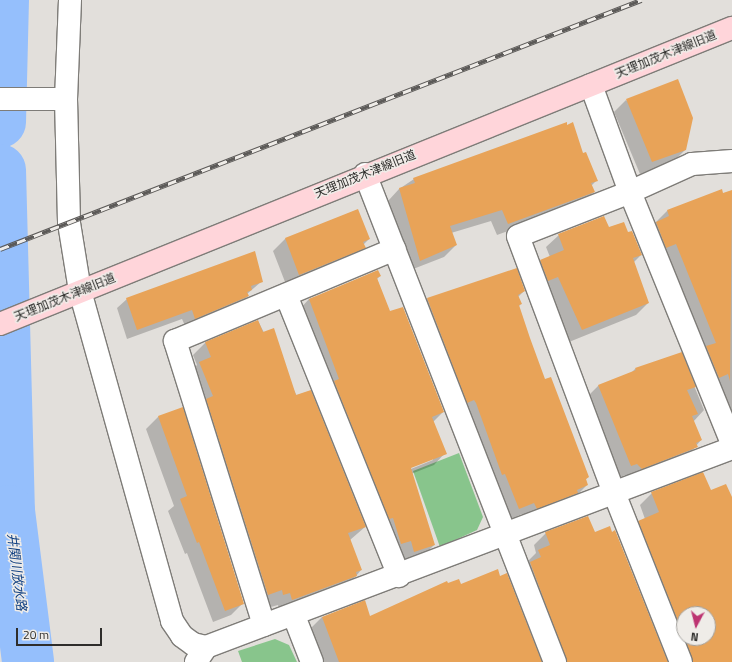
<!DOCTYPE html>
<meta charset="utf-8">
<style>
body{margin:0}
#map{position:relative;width:732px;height:662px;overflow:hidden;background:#e2dfdb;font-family:"Titillium Web","Noto Sans JP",sans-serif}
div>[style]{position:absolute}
.green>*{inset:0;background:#88c58c}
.shadow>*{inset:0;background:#0003}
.river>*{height:52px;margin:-26px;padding:0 26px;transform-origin:26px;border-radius:26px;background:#95bffc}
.building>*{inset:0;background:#e8a358}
.roads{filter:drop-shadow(1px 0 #7e7c78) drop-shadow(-1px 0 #7e7c78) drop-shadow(0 1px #7e7c78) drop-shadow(0 -1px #7e7c78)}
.street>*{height:22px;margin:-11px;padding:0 11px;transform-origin:11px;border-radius:11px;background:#fff}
.secondary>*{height:22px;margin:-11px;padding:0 11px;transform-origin:11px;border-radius:11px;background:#ffd5da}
.rail>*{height:4.5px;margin-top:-2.25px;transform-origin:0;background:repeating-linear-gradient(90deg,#efece8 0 9px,#5c5a58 0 18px);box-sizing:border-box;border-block:1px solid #5c5a58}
span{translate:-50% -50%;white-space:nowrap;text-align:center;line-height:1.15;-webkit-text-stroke:3px #efece8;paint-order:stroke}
.street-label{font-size:12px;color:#2e2d2b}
.water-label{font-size:13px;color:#0f3f81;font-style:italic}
.north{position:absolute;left:676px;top:606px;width:40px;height:40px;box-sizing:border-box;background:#efece8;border:1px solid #a2a09c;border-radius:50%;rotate:187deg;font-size:11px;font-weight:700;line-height:16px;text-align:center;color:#2e2d2b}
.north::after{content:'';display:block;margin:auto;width:14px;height:18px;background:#bd3472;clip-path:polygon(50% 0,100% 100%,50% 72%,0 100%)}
.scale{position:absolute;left:16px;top:628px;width:86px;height:18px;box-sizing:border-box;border:2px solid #2e2d2b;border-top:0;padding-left:5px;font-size:12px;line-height:14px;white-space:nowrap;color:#2e2d2b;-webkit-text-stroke:3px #efece8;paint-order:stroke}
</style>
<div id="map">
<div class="green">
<i style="clip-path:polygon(459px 453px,483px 517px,477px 530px,440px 547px,413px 471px)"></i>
<i style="clip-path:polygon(275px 639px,289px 645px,297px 662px,242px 662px,238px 651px)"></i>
</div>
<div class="shadow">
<i style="clip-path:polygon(626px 100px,685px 150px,673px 162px,640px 174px,614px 112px)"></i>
<i style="clip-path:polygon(567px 126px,596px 181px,591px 186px,594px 192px,582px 204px,497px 235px,491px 221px,451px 233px,456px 245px,444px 257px,408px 271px,388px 201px,399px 189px,414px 179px)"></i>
<i style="clip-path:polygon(732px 191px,732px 426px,644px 234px,667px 211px)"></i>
<i style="clip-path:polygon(357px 210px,369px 239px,363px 245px,365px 247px,353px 259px,287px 287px,273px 251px,285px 239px)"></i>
<i style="clip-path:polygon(608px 229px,627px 234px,641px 255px,633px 263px,648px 303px,636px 315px,569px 342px,546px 288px,529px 273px,541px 261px,550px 257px,546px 247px,559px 235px)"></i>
<i style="clip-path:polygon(516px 269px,524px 291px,518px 297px,521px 304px,518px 307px,544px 381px,588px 477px,585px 480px,587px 485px,575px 497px,524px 520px,522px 514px,506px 521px,415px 311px,427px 299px)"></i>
<i style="clip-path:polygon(evenodd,380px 276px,377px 279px,389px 313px,443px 412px,433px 422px,445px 453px,434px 465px,411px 474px,434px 545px,423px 556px,403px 563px,298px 311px,309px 299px,380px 276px,433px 458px,433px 460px,406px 471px,406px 469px,433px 458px)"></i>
<i style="clip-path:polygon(262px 281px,247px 294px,248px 296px,239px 306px,186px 328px,182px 319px,127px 339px,117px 308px,127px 299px)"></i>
<i style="clip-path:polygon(258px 321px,365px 527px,350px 540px,361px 570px,356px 576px,344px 588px,280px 611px,278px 605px,271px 607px,269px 601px,256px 606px,188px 375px,197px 365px,193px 355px,205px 343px)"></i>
<i style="clip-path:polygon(681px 354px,704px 410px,693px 422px,701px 440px,685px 459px,630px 480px,625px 475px,619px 478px,586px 398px,598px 386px,630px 374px,635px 369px)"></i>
<i style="clip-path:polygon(182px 408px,243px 603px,231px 615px,213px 622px,187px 553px,185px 554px,168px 511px,174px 506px,146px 429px,158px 417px)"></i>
<i style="clip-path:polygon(evenodd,711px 491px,732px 500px,732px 662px,678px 662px,627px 534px,645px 519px,640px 505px,652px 493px,711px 491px,684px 614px,708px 614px,708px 638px,684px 638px,684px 614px)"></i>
<i style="clip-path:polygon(546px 533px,594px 533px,666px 662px,552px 662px,526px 563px,536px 553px,534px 545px)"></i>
<i style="clip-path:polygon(447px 584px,460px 585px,541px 662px,323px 662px,310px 629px,322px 617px,369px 617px)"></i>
</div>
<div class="river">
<i style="left:0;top:122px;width:122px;rotate:-88.6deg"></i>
<i style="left:0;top:170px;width:341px;rotate:88.5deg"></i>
<i style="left:9px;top:511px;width:152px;rotate:82.8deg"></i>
</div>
<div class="building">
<i style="clip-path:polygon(678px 79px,693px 118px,686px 150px,652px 162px,626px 99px)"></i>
<i style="clip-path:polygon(567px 122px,567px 125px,573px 122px,583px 153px,586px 152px,598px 181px,591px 183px,595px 192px,508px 224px,502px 210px,450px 226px,457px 245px,420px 261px,399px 188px,415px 183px,413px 178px)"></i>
<i style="clip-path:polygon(722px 189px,723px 193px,732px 190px,730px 381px,728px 374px,719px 378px,706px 346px,716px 343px,676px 244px,666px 248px,656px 222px,669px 216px,667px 210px)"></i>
<i style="clip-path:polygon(358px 209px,370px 239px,363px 242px,366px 248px,299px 275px,285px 238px)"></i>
<i style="clip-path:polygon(604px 216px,609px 227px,624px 222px,628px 232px,632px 231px,642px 255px,633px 258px,649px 303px,582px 330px,558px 277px,548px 281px,540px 260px,564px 250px,558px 234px)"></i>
<i style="clip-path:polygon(255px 251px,263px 282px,251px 286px,252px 290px,247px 292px,249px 296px,195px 319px,192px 310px,137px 330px,126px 298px)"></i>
<i style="clip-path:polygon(517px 268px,525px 291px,518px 295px,522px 304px,519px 305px,530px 338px,545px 379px,551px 377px,589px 477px,586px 479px,588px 485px,577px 490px,578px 493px,537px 509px,534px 503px,519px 509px,505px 474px,502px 475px,476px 403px,474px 400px,467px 403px,427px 298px)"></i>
<i style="clip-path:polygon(378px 270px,381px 276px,377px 278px,390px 311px,403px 307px,444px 412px,432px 417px,447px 454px,411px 468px,435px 545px,414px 552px,411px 541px,401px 544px,393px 518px,389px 519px,334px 381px,339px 379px,309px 299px)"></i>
<i style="clip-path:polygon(258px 320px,263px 332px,274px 328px,296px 395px,311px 390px,366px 527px,348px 533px,362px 570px,356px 572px,357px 576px,292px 600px,290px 593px,283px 595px,282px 590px,268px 595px,206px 399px,213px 396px,199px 362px,211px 357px,205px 342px)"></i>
<i style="clip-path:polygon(682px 352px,696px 387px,687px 390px,698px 414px,692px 416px,702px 440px,696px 443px,698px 447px,642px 469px,637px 464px,631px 466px,598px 385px,636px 370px,635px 368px)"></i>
<i style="clip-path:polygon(183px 407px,244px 604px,225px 611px,199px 542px,197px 543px,180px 499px,187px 496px,158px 416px)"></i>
<i style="clip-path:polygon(703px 472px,711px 490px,726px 484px,732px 497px,732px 662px,693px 662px,685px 638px,708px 638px,708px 614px,684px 614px,684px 636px,638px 521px,659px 512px,651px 492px)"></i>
<i style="clip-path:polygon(588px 516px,595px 532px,610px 526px,612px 532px,615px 530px,668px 662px,567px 662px,530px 562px,541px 557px,538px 550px,550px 545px,545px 532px)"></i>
<i style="clip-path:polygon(498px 569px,500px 576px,507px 573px,542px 662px,339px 662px,322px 617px,365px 600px,370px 616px,447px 581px,448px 583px,459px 579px,461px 584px)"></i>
</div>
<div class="roads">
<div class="street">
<i style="left:70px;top:0;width:99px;rotate:92.3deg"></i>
<i style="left:66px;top:99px;width:124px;rotate:88.6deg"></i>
<i style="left:69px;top:223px;width:69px;rotate:80.8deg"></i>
<i style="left:80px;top:291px;width:343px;rotate:74.4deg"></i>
<i style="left:172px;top:621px;width:18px;rotate:56deg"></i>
<i style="left:182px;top:636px;width:14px;rotate:36deg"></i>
<i style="left:193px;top:644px;width:13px;rotate:13deg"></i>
<i style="left:591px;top:85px;width:114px;rotate:70deg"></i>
<i style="left:630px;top:192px;width:271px;rotate:67.9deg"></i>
<i style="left:0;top:99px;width:66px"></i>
<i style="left:365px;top:174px;width:524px;rotate:68.73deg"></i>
<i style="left:286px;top:295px;width:303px;rotate:68.1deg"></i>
<i style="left:294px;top:616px;width:49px;rotate:68.6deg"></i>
<i style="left:264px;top:625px;width:298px;rotate:-107.4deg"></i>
<i style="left:175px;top:341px;width:238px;rotate:-22.7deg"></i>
<i style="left:196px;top:662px;width:18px;rotate:-56deg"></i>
<i style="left:206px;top:647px;width:562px;rotate:-20.72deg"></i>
<i style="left:681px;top:662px;width:182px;rotate:-111.6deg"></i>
<i style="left:614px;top:493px;width:274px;rotate:-110.5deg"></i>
<i style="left:518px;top:236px;width:120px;rotate:-21.4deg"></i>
<i style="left:630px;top:192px;width:68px;rotate:-24.3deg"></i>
<i style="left:692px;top:164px;width:40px;rotate:-4.3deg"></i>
</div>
<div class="secondary">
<i style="left:0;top:324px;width:790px;rotate:-22.02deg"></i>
</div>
</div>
<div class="rail">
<i style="left:0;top:249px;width:688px;rotate:-21.23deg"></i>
</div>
<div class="street-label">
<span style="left:666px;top:54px;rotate:-22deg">天理加茂木津線旧道</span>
<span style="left:365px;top:174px;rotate:-22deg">天理加茂木津線旧道</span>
<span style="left:65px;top:297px;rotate:-22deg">天理加茂木津線旧道</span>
</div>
<div class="water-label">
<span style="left:17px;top:572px;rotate:83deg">井関川放水路</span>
</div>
<div class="north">N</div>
<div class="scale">20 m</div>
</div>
